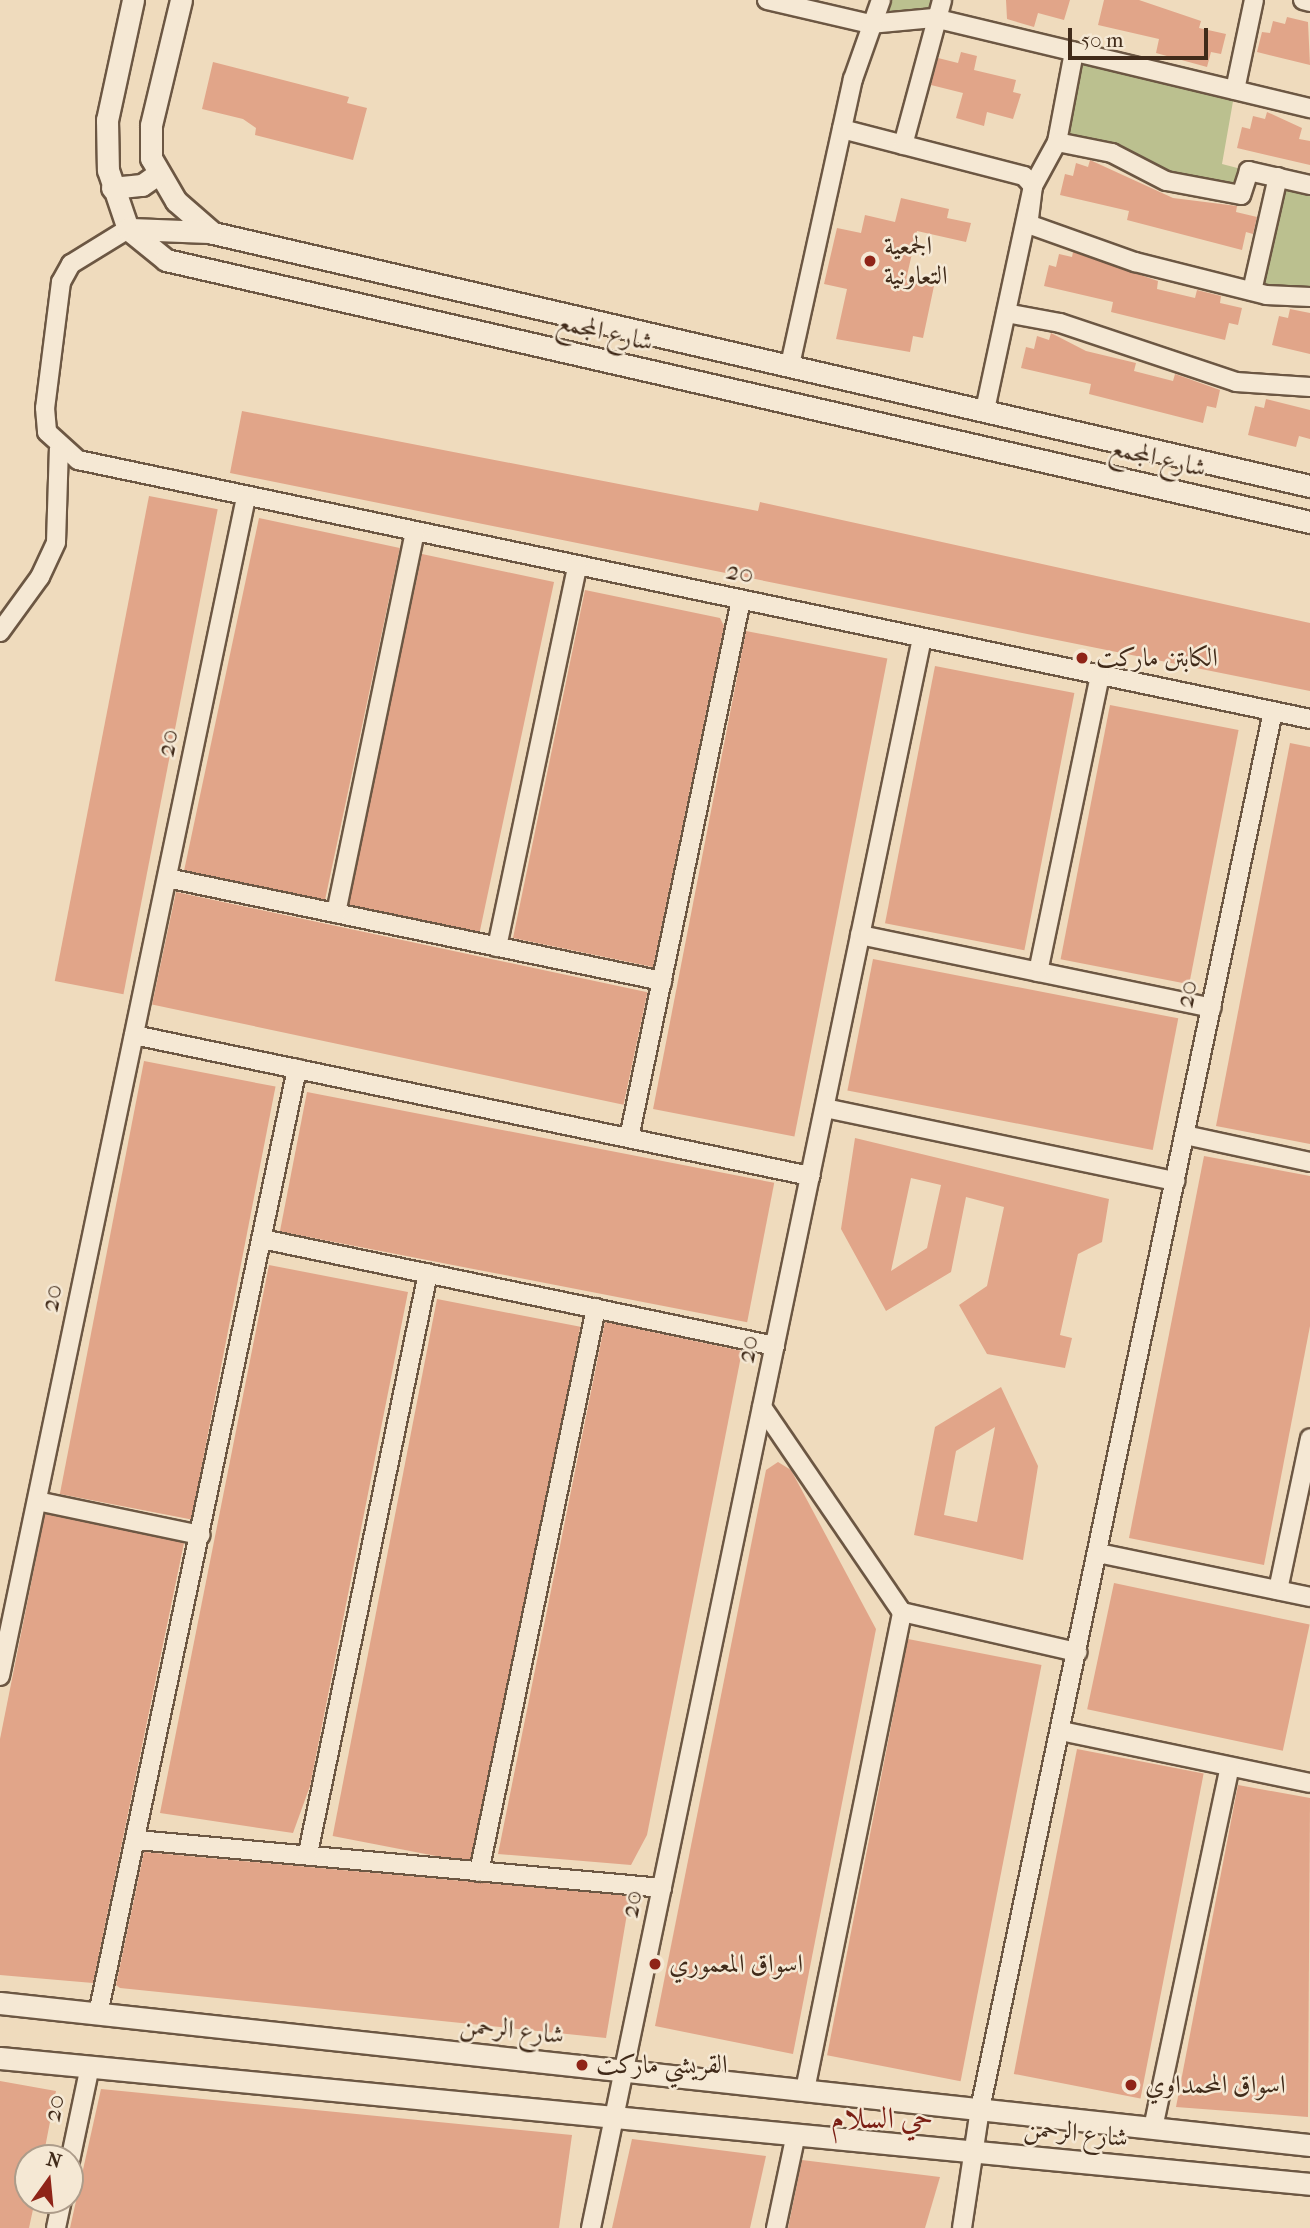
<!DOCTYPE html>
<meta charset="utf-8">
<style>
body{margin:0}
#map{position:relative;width:1310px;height:2228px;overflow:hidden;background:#efdbbd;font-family:"IM FELL French Canon",Amiri,serif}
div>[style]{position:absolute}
.green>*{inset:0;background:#bbc08f}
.building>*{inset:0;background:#e1a589;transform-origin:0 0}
.roads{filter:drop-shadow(2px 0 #6c5743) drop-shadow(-2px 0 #6c5743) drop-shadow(0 2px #6c5743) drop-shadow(0 -2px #6c5743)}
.minor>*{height:18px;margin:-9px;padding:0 9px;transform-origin:9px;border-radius:9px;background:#f5e8d4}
.tertiary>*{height:21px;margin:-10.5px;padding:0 10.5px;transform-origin:10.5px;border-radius:10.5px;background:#f5e8d4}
.dots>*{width:19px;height:19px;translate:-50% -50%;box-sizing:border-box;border:4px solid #f5e8d4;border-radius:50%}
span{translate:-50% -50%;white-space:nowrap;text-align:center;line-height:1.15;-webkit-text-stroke:5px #f5e8d4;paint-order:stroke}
.poi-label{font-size:26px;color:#412b1a}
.left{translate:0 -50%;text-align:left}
.street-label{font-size:26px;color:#412b1a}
.quarter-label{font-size:30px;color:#7a1f14}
.north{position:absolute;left:14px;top:2144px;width:70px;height:70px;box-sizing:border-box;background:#f5e8d4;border:2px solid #ad9c8a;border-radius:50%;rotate:15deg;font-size:19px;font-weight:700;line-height:28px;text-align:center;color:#412b1a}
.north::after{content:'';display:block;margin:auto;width:24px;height:32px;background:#8f2418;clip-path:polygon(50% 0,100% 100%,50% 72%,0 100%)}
.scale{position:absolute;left:1068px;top:28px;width:140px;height:32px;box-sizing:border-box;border:4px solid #412b1a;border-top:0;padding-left:9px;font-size:21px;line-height:24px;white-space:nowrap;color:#412b1a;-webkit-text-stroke:5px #f5e8d4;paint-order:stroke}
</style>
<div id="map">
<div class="green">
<i style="clip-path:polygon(881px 0,942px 0,934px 18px,870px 24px)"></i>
<i style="clip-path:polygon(1074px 52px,1235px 90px,1222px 164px,1249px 171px,1241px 195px,1057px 142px)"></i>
<i style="clip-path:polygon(1278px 177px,1310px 185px,1310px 297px,1252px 291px)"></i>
</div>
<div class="building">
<i style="clip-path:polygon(1006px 0,1070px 0,1064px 20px,1038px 13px,1034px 27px,1007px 19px)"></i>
<i style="clip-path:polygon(1104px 0,1139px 0,1201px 21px,1199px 28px,1226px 34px,1221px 54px,1211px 52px,1207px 67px,1156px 53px,1159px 39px,1098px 25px)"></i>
<i style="clip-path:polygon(1287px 17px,1308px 22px,1310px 65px,1257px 52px,1262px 32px,1270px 33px,1273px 21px,1285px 24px)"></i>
<i style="clip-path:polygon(961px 52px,977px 56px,974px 70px,1016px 80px,1013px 92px,1021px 94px,1013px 119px,987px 112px,984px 126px,956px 118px,963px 93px,931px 85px,938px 58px,958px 63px)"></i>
<i style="clip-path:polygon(213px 62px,349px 97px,347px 103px,367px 108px,353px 160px,255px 135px,256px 128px,243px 119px,202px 109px)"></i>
<i style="clip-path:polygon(1267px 112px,1302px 128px,1299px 139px,1310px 141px,1310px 165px,1237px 148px,1242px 127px,1250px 129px,1253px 116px,1265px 119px)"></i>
<i style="clip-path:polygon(1090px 160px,1173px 198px,1237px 206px,1236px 212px,1257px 217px,1253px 234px,1246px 232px,1242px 250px,1127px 220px,1129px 211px,1060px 195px,1065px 174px,1073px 176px,1076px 163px,1088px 167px)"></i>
<i style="clip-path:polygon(901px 198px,949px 209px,947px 218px,971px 223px,966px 242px,917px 231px,906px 280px,934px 286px,923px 338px,913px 336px,910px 352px,836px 339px,847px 289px,824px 284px,837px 228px,861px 233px,865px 215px,895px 222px)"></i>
<i style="clip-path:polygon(1073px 252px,1158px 281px,1157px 289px,1195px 298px,1197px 290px,1221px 296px,1220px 303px,1242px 308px,1238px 325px,1229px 323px,1225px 340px,1111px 312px,1113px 302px,1044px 286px,1049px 265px,1056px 267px,1059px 254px,1072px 257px)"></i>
<i style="clip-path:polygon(1290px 309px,1310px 313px,1310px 354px,1272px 345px,1279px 316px,1288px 318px)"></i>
<i style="clip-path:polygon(1051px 333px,1086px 351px,1136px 363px,1134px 371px,1173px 381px,1175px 374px,1220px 390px,1216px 408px,1207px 406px,1203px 423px,1089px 394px,1091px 384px,1021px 368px,1026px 347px,1034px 349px,1037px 336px,1049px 340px)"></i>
<i style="clip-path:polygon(1266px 399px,1310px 410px,1310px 439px,1299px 436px,1296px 447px,1248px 435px,1255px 406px,1264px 408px)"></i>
<i style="clip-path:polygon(242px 411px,758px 511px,760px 502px,1310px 623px,1310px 691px,230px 473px)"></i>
<i style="left:149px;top:496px;width:70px;height:494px;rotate:11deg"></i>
<i style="left:259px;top:518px;width:144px;height:360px;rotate:12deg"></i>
<i style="left:422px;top:554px;width:135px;height:358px;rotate:12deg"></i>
<i style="clip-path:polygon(585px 590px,720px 618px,724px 626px,653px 967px,513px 938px)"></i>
<i style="left:746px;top:631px;width:144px;height:487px;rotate:11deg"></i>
<i style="left:935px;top:666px;width:142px;height:262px;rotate:11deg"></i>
<i style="left:1110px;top:705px;width:131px;height:259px;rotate:11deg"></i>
<i style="clip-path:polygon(1290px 743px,1310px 747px,1310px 1144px,1216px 1126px)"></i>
<i style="left:176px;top:892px;width:482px;height:115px;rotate:12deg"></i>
<i style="left:873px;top:959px;width:311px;height:134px;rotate:11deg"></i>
<i style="left:144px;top:1061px;width:134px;height:441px;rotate:11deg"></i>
<i style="left:307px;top:1092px;width:476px;height:142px;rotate:11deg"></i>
<i style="clip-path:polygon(evenodd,855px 1138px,1109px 1199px,1102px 1242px,1078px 1254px,1060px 1335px,1072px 1338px,1065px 1368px,987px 1354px,959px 1305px,987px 1286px,1004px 1207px,966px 1197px,951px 1272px,886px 1311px,841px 1229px,855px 1138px,911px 1178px,941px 1185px,927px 1248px,891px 1271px,911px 1178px)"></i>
<i style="clip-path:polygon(1204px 1156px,1310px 1176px,1310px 1326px,1264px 1565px,1129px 1538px)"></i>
<i style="clip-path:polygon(269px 1265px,408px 1292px,310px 1786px,293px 1833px,160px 1813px)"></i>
<i style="left:437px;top:1299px;width:146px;height:547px;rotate:11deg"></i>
<i style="clip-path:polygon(605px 1322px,742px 1351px,647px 1835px,631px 1865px,498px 1854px)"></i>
<i style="clip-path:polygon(evenodd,1001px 1387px,1038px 1466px,1023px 1560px,914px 1535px,935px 1427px,1001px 1387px,995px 1427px,977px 1522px,944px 1515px,956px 1451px,995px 1427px)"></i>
<i style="clip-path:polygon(778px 1462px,791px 1470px,876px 1629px,793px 2054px,655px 2026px,766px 1470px)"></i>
<i style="clip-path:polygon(45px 1514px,184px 1543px,93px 1983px,0 1975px,0 1739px)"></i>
<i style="left:1114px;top:1583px;width:200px;height:129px;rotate:12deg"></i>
<i style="left:908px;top:1639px;width:136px;height:424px;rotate:11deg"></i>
<i style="left:1077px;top:1749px;width:129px;height:331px;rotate:11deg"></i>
<i style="clip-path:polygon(1238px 1785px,1310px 1798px,1308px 2117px,1176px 2107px)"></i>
<i style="clip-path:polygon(144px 1852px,630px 1896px,606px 2038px,120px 1988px,116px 1985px)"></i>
<i style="clip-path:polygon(0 2081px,56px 2091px,43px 2158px,28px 2158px,28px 2200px,35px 2200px,29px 2228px,0 2228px)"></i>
<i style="clip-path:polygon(101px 2089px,572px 2135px,559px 2228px,70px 2228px)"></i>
<i style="clip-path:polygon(632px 2139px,766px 2156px,750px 2228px,612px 2228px)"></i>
<i style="clip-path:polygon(802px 2160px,940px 2177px,925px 2228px,788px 2228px)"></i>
</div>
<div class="roads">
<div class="minor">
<i style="left:767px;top:0;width:106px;rotate:13.1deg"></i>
<i style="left:870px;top:24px;width:64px;rotate:-5.4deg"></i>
<i style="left:934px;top:18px;width:387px;rotate:13.5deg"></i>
<i style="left:1303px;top:0;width:7px;rotate:16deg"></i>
<i style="left:1235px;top:90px;width:92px;rotate:-78.1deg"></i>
<i style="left:842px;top:129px;width:188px;rotate:14.5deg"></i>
<i style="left:1024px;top:176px;width:13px;rotate:48deg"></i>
<i style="left:1033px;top:186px;width:229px;rotate:102.1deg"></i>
<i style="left:1057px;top:142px;width:92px;rotate:-79.3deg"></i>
<i style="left:903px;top:145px;width:150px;rotate:-74.9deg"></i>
<i style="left:1310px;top:185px;width:63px;rotate:-167.1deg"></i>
<i style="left:1249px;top:171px;width:25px;rotate:108deg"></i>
<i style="left:1241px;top:195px;width:76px;rotate:-169.4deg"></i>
<i style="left:1166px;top:181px;width:61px;rotate:-152.6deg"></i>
<i style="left:1112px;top:153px;width:56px;rotate:-168.7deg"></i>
<i style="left:1057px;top:142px;width:50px;rotate:118.6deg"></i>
<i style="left:1033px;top:186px;width:38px;rotate:97deg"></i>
<i style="left:1028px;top:224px;width:114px;rotate:19.6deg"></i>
<i style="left:1135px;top:262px;width:135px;rotate:14.1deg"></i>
<i style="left:1266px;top:295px;width:44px;rotate:2.6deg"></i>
<i style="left:128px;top:229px;width:67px;rotate:148.4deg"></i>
<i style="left:71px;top:264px;width:21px;rotate:119deg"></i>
<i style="left:61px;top:282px;width:127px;rotate:97.2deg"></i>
<i style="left:45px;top:408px;width:24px;rotate:85deg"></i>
<i style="left:47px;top:432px;width:42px;rotate:42.1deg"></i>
<i style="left:78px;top:460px;width:1259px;rotate:11.87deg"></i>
<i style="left:1252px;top:291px;width:117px;rotate:-77.2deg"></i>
<i style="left:1006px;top:313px;width:55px;rotate:10.5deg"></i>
<i style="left:1060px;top:323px;width:186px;rotate:18.5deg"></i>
<i style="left:1236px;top:382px;width:74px;rotate:3.9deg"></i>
<i style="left:790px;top:365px;width:293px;rotate:-77.6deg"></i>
<i style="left:853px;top:79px;width:84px;rotate:-70.5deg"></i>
<i style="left:0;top:632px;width:68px;rotate:-54deg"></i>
<i style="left:40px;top:577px;width:38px;rotate:-65deg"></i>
<i style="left:56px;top:542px;width:93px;rotate:-88.2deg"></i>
<i style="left:167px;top:878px;width:506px;rotate:11.75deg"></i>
<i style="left:336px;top:913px;width:388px;rotate:-78.3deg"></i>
<i style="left:860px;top:935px;width:359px;rotate:11.7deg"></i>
<i style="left:497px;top:947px;width:389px;rotate:-78.1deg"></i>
<i style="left:1038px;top:972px;width:303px;rotate:-78.2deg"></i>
<i style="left:134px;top:1035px;width:691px;rotate:11.78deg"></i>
<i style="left:825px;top:1108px;width:358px;rotate:11.8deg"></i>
<i style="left:1185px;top:1135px;width:128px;rotate:12.2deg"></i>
<i style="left:629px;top:1138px;width:550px;rotate:-78.24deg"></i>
<i style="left:262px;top:1239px;width:524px;rotate:11.78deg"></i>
<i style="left:762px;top:1407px;width:248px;rotate:55.7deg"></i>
<i style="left:902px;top:1612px;width:180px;rotate:12.9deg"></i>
<i style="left:37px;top:1501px;width:167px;rotate:11.8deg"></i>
<i style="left:1098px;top:1553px;width:217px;rotate:11.7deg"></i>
<i style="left:1278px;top:1590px;width:155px;rotate:-78.1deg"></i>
<i style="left:0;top:1676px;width:1204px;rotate:-78.21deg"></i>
<i style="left:1061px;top:1731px;width:254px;rotate:11.8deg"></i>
<i style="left:137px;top:1840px;width:527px;rotate:5.22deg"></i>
<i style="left:308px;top:1853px;width:592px;rotate:-78.31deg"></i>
<i style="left:479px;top:1872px;width:576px;rotate:-78.28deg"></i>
<i style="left:98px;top:2014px;width:966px;rotate:-78.11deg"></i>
<i style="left:805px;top:2090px;width:488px;rotate:-78.5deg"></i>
<i style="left:1153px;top:2128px;width:369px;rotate:-78deg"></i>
<i style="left:70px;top:2161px;width:97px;rotate:-78.1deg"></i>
<i style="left:56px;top:2228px;width:29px;rotate:-78deg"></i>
<i style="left:591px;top:2228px;width:1624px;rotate:-78.24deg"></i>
<i style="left:776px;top:2228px;width:96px;rotate:-78deg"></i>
<i style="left:962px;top:2228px;width:120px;rotate:-81.4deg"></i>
<i style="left:980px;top:2109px;width:1428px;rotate:-78.16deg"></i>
</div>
<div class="tertiary">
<i style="left:133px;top:0;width:123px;rotate:102.2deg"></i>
<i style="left:107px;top:120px;width:50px;rotate:88.9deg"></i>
<i style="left:108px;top:170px;width:62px;rotate:71.3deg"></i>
<i style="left:128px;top:229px;width:49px;rotate:39.2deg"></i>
<i style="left:166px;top:260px;width:1174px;rotate:12.9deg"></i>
<i style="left:181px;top:0;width:129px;rotate:103.5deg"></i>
<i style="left:151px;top:125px;width:33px;rotate:90deg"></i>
<i style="left:151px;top:158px;width:50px;rotate:59.8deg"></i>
<i style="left:176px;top:201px;width:49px;rotate:40.9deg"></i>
<i style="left:213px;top:233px;width:1126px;rotate:12.99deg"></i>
<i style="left:112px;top:188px;width:30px;rotate:-6deg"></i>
<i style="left:142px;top:185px;width:19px;rotate:-35deg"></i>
<i style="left:128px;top:229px;width:83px;rotate:2.1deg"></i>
<i style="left:0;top:2003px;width:1318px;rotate:6.19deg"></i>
<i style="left:0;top:2058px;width:1316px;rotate:5.49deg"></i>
</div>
</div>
<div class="dots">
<i style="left:870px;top:261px;background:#8f2418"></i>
<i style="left:1082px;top:658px;background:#8f2418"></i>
<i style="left:655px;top:1964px;background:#8f2418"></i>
<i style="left:582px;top:2065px;background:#8f2418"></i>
<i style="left:1131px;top:2085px;background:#8f2418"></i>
</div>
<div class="poi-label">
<span class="left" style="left:884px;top:261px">الجمعية<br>التعاونية</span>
<span class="left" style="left:1096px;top:658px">الكابتن ماركت</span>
<span class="left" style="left:669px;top:1964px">اسواق المعموري</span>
<span class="left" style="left:596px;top:2065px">القريشي ماركت</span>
<span class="left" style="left:1145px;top:2085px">اسواق المحمداوي</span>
</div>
<div class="street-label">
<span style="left:605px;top:332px;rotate:13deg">شارع المجمع</span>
<span style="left:1158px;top:458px;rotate:13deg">شارع المجمع</span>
<span style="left:740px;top:573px;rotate:12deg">20</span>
<span style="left:168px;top:743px;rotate:-78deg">20</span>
<span style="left:1187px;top:994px;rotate:-78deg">20</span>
<span style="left:52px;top:1298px;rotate:-78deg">20</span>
<span style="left:748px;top:1349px;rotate:-78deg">20</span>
<span style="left:632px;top:1904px;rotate:-78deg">20</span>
<span style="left:512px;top:2030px;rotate:6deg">شارع الرحمن</span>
<span style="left:54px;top:2108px;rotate:-78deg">20</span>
<span style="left:1076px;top:2133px;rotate:6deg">شارع الرحمن</span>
</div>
<div class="quarter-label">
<span style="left:882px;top:2119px">حي السلام</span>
</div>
<div class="north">N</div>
<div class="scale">50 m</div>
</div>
